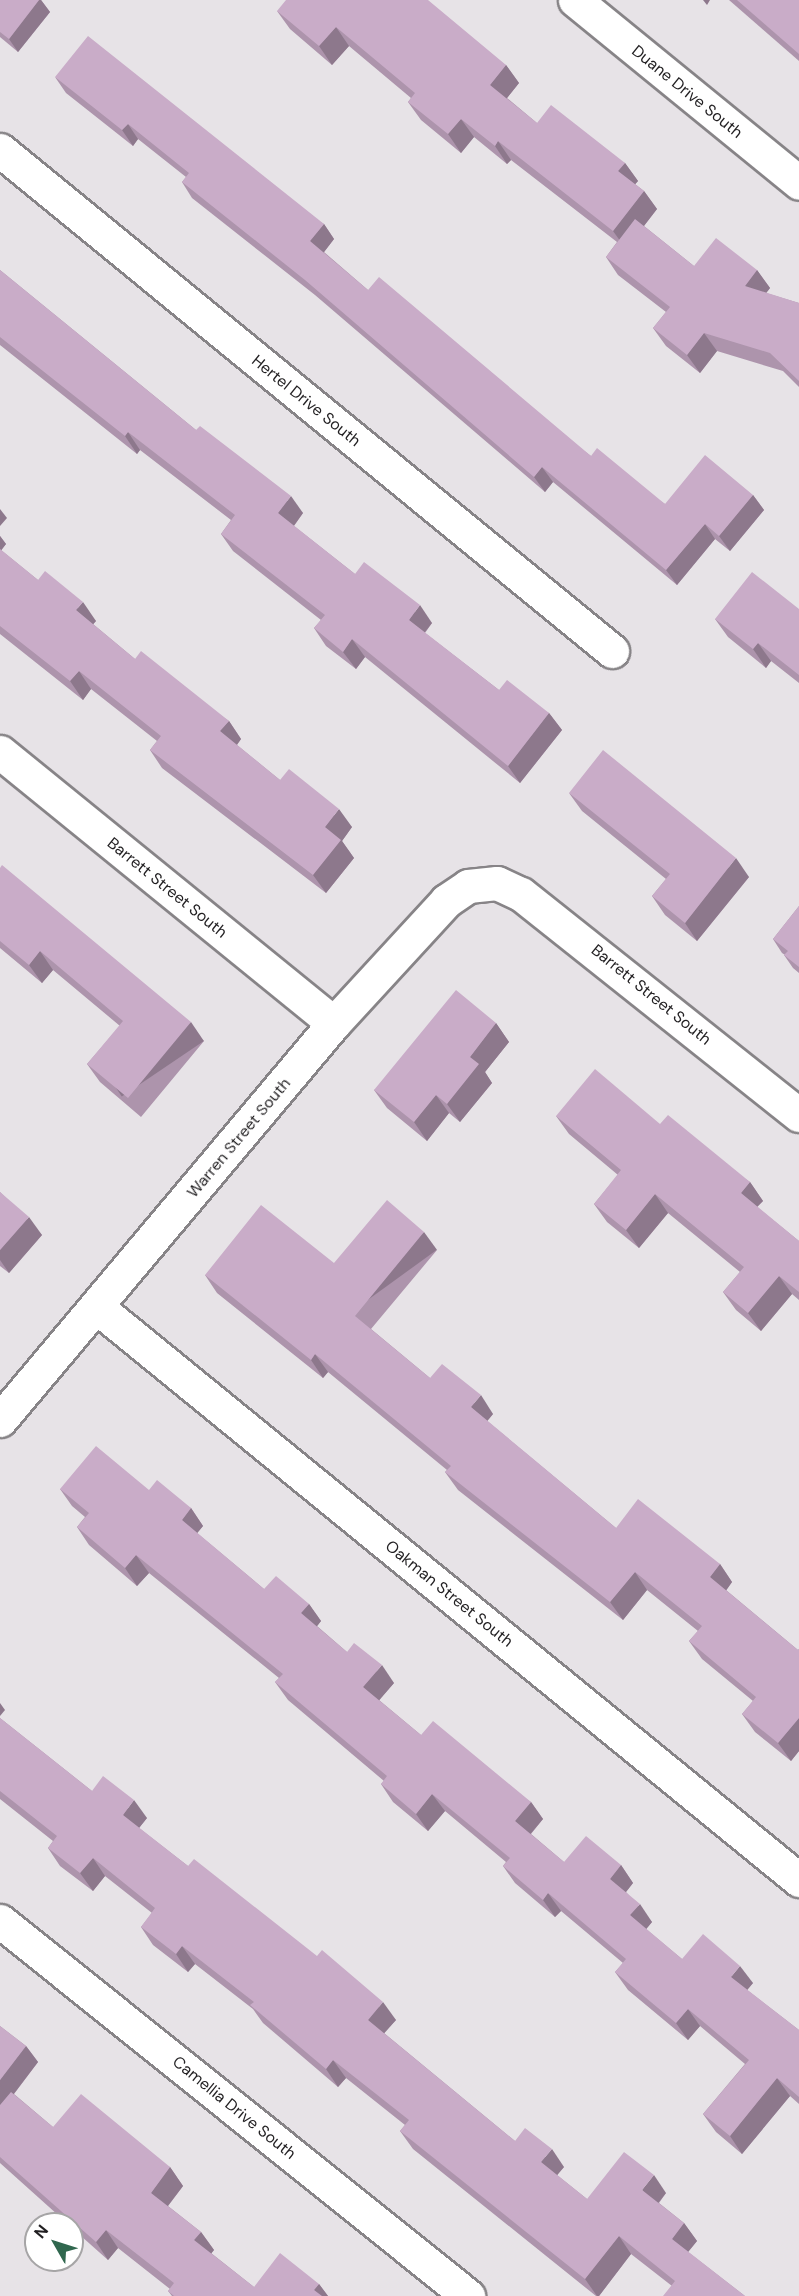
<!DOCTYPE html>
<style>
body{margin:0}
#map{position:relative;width:799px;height:2296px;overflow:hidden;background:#e7e3e7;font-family:"DM Sans",sans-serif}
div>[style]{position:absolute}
.roads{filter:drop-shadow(2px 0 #878487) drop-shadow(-2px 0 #878487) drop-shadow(0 2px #878487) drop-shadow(0 -2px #878487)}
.street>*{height:33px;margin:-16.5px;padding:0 16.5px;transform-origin:16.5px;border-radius:16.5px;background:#fff}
.wall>*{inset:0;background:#ad94ac}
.shaded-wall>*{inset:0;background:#8d788c;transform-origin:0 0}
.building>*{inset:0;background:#c9acc8}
span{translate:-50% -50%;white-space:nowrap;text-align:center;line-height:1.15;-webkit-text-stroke:4.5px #fff;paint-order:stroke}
.street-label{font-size:16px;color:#211f21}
.north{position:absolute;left:24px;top:2212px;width:60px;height:60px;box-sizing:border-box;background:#fff;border:2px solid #a6a5a6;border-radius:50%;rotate:309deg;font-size:16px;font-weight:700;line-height:24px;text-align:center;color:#211f21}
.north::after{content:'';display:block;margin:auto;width:21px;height:27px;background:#30674e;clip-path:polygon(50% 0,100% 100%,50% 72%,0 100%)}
</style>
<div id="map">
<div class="roads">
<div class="street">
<i style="left:575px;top:0;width:289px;rotate:39.2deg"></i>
<i style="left:0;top:150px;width:791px;rotate:39.3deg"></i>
<i style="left:0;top:752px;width:430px;rotate:39.1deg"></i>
<i style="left:98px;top:1308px;width:905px;rotate:39.21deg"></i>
<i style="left:0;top:1420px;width:519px;rotate:-49.93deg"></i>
<i style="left:334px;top:1023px;width:166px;rotate:-47.4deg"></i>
<i style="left:446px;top:901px;width:27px;rotate:-34deg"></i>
<i style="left:468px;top:886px;width:29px;rotate:-6deg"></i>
<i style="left:497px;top:883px;width:26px;rotate:25deg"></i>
<i style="left:521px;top:894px;width:355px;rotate:38.5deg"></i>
<i style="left:0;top:1921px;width:600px;rotate:38.7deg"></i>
</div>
</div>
<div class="wall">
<i style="clip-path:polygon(0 0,41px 0,50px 12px,18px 52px,0 37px)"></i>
<i style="clip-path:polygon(729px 0,799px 0,799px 61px)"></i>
<i style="clip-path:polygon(277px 11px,506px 65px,519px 83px,507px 98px,537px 123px,625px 163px,638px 181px,635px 184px,644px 191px,657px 209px,644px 226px,694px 266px,757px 270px,770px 288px,766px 293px,799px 303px,799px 387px,783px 371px,717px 351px,700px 373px,666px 346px,653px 328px,666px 312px,618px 275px,606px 257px,617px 242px,511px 160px,507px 164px,474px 137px,461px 153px,421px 120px,408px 102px,411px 98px,349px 46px,332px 65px,290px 29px)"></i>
<i style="clip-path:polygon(55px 77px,324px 224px,334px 239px,324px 252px,368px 290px,591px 456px,665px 504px,753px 495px,764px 510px,730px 551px,715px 539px,677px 585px,553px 482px,545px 492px,315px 295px,192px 198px,182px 182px,186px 177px,138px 139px,133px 146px,66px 93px)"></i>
<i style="clip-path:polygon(0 270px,196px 430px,303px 513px,294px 526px,355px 574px,432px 623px,425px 633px,499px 690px,549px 713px,562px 730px,520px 783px,365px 657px,356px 669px,326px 646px,314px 628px,321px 620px,233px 551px,221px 534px,231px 520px,140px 450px,137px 454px,0 345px)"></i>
<i style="clip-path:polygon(0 536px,6px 544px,1px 550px,38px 580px,96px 621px,93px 624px,135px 659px,229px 721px,241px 739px,237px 745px,280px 780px,352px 827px,342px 841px,354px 858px,326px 893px,162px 768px,150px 750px,157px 741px,91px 689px,83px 700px,0 634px)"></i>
<i style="clip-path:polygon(799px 609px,799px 683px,771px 661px,766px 668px,728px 637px,715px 619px)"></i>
<i style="clip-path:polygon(569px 793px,749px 877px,697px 941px,665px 915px,652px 896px,666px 879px,582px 811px)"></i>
<i style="clip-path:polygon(0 868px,204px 1041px,141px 1117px,100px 1082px,87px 1064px,120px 1026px,53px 970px,42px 983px,0 948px)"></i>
<i style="clip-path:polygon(799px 906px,799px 973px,793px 968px,784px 955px,785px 955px,782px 953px,773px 939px)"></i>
<i style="clip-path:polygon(496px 1023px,509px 1042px,485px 1072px,492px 1083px,460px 1122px,449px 1113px,427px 1141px,387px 1108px,374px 1090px)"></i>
<i style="clip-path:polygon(556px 1116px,660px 1124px,750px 1182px,763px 1201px,757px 1207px,799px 1241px,799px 1300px,792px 1294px,761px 1331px,736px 1310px,723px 1292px,740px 1272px,668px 1213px,639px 1248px,607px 1222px,594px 1204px,618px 1175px,569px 1134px)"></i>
<i style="clip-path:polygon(0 1192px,42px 1235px,9px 1273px,0 1266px)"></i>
<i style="clip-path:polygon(437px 1250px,371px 1329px,430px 1378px,493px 1414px,487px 1421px,616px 1528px,720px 1564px,732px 1582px,726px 1590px,798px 1650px,799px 1649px,799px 1751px,791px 1761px,755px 1732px,742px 1714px,753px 1701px,702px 1659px,689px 1641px,698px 1631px,647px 1590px,623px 1620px,458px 1490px,445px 1472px,447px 1470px,328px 1372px,323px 1378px,217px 1293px,205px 1275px,334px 1263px)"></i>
<i style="clip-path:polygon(60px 1489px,149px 1490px,191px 1508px,203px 1526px,197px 1533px,264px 1589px,309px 1604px,321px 1621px,317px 1626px,347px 1652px,394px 1683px,379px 1700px,421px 1735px,531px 1802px,543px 1819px,531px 1834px,564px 1862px,621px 1865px,633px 1883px,626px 1892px,652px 1922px,646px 1929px,682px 1959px,753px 1983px,747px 1990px,799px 2030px,799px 2104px,790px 2096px,742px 2154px,716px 2132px,703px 2114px,745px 2064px,700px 2026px,688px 2040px,628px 1990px,615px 1972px,623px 1963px,561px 1911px,555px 1917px,515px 1883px,503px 1866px,506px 1862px,445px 1811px,428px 1831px,393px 1802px,381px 1784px,384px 1781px,288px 1700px,275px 1682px,279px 1678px,149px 1573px,137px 1586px,89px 1545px,77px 1527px,85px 1517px,72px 1506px)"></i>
<i style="clip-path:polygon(0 1718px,92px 1791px,147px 1818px,139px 1828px,188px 1866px,396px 2020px,384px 2033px,515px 2141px,564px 2167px,557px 2175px,587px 2199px,666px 2193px,659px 2203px,684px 2223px,697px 2241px,688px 2252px,745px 2296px,672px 2286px,631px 2254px,599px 2296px,596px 2296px,413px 2149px,400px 2131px,405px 2125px,346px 2078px,338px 2087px,263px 2023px,253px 2009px,195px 1964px,188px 1972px,153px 1945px,141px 1927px,152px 1913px,105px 1876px,93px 1891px,60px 1866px,48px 1848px,53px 1841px,0 1799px)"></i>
<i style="clip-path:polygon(0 2026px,26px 2046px,38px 2062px,14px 2094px,53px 2127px,170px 2167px,183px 2186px,168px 2206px,201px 2232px,214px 2250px,211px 2253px,254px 2287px,319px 2284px,328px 2296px,172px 2296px,168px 2291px,170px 2289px,118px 2248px,108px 2260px,72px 2228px,72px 2224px,68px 2224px,0 2163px)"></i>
</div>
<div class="shaded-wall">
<i style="clip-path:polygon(39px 0,41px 0,50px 12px,18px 52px,9px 39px)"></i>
<i style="clip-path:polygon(703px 0,710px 0,707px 5px)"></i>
<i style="clip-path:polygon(336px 27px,349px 46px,332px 65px,319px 46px)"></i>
<i style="clip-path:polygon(506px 65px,519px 83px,503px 103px,490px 85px)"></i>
<i style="clip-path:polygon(461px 119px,474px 137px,461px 153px,448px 134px)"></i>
<i style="clip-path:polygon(128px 124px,138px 139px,133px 146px,122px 130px)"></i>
<i style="clip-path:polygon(498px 141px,511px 160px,507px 164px,495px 146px)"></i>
<i style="clip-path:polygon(625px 163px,638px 181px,631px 189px,618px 171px)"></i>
<i style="clip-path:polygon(644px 191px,657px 209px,626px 249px,613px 231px)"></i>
<i style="clip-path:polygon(324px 224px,334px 239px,321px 256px,310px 241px)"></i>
<i style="clip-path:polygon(757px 270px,770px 288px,757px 305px,745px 286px)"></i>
<i style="clip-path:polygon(704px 333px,717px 351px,700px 373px,687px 355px)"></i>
<i style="clip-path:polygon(128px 432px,140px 450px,137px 454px,125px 436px)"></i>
<i style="clip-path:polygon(542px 467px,553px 482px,545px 492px,534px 477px)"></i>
<i style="clip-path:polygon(753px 495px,764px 510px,730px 551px,719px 536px)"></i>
<i style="clip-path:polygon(291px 496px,303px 513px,290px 531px,278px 513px)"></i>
<i style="clip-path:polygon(0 509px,7px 518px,0 526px)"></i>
<i style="clip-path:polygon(705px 524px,715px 539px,677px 585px,666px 570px)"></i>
<i style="clip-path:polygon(0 536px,6px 544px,0 552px)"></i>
<i style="clip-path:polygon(83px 602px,96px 621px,89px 629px,76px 610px)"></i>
<i style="clip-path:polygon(420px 605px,432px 623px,421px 637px,409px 620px)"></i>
<i style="clip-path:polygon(352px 639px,365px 657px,356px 669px,343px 652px)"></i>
<i style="clip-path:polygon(758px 643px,771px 661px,766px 668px,753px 649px)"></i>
<i style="clip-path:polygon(79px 671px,91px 689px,83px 700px,70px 681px)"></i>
<i style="clip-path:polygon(549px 713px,562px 730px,520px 783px,508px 766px)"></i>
<i style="clip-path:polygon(229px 721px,241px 739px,233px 750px,220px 731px)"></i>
<i style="clip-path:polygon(339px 809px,352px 827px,342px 841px,354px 858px,326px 893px,313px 875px,325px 827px)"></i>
<i style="clip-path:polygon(736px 858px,749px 877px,697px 941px,685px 923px)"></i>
<i style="clip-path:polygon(40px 951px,53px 970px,42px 983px,29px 965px)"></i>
<i style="left:191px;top:1022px;width:23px;height:99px;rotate:56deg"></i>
<i style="clip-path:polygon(496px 1023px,509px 1042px,485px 1072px,492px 1083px,460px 1122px,447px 1104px,470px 1057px)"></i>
<i style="clip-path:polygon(436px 1095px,449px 1113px,427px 1141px,414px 1122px)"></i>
<i style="clip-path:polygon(750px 1182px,763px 1201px,753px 1211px,741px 1193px)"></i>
<i style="clip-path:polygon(655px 1194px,668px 1213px,639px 1248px,626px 1230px)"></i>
<i style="clip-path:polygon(29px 1217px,42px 1235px,9px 1273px,0 1260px,0 1250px)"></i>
<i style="left:424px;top:1232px;width:22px;height:109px;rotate:54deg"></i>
<i style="clip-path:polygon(779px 1276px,792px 1294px,761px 1331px,748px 1313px)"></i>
<i style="clip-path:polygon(315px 1354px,328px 1372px,323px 1378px,311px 1360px)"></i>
<i style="clip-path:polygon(481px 1395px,493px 1414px,484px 1425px,471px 1407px)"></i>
<i style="clip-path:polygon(191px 1508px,203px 1526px,194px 1537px,182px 1520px)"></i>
<i style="clip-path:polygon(136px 1555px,149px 1573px,137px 1586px,125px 1568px)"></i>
<i style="clip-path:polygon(720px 1564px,732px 1582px,723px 1595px,710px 1577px)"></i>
<i style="clip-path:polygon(635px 1572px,647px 1590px,623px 1620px,610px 1602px)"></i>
<i style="clip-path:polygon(309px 1604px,321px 1621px,314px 1630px,301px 1613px)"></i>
<i style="clip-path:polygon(382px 1665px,394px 1683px,376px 1704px,363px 1687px)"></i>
<i style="clip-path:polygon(0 1703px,5px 1710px,0 1716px)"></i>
<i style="clip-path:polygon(799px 1718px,799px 1751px,791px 1761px,778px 1743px)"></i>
<i style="clip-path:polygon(432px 1794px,445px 1811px,428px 1831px,416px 1814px)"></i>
<i style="clip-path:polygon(134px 1800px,147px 1818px,135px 1833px,123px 1815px)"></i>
<i style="clip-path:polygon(531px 1802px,543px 1819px,527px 1838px,515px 1821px)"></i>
<i style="clip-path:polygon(93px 1858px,105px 1876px,93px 1891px,80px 1873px)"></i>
<i style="clip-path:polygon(621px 1865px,633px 1883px,622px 1897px,610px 1879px)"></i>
<i style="clip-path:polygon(548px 1893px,561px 1911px,555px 1917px,543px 1900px)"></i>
<i style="clip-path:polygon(640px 1904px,652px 1922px,643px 1933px,630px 1915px)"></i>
<i style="clip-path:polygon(182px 1946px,195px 1964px,188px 1972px,176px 1954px)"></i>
<i style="clip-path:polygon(740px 1966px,753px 1983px,743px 1995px,731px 1977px)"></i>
<i style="clip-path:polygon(383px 2002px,396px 2020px,380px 2038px,368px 2020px)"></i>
<i style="clip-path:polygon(688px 2009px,700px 2026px,688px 2040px,676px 2023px)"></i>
<i style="clip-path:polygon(26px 2046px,38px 2062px,0 2112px,0 2080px)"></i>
<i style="clip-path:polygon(333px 2060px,346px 2078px,338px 2087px,326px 2069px)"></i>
<i style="clip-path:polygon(777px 2078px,790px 2096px,742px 2154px,730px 2136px)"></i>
<i style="clip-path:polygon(552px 2149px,564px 2167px,553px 2180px,541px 2162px)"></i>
<i style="clip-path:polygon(170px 2167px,183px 2186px,164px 2211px,151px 2193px)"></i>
<i style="clip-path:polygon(654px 2175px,666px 2193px,655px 2207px,642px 2190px)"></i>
<i style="clip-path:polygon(684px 2223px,697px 2241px,684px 2257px,672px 2239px)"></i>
<i style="clip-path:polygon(106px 2230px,118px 2248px,108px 2260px,96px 2242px)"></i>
<i style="clip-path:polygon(201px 2232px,214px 2250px,207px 2259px,194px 2240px)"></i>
<i style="clip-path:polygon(619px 2236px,631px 2254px,599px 2296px,597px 2296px,585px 2279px)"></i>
<i style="clip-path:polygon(319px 2284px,328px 2296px,319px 2296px,314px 2290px)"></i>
</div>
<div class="building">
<i style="clip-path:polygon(0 0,39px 0,9px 39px,0 32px)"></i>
<i style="clip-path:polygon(286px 0,428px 0,506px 65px,490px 85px,537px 123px,551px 105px,625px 163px,618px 171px,644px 191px,613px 231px,498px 141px,495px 146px,461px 119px,448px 134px,408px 102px,415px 93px,336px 27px,319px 46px,277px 11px)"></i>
<i style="clip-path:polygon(737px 0,799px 0,799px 54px)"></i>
<i style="clip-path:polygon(88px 36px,324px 224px,310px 241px,368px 290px,379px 277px,591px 456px,597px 448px,665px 504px,705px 455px,753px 495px,719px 536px,705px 524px,666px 570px,542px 467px,534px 477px,305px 280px,182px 182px,189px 173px,128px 124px,122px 130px,55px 77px)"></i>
<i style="clip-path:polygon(635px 219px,694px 266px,716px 238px,757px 270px,745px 286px,799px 303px,799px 381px,770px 353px,704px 333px,687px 355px,653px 328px,670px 307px,606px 257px)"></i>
<i style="clip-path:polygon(0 270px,196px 430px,200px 426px,291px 496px,278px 513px,355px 574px,364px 562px,420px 605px,409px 620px,499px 690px,507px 680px,549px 713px,508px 766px,352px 639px,343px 652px,314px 628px,325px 615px,221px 534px,235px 515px,128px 432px,125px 436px,0 337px)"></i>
<i style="clip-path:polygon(0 549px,38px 580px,45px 571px,83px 602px,76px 610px,135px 659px,141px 651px,229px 721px,220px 731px,280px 780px,289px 769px,339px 809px,325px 827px,341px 840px,313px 875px,150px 750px,161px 736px,79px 671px,70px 681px,0 626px)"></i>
<i style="clip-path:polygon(752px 572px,799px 609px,799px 675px,758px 643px,753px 649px,715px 619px)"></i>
<i style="clip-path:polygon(603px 750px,736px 858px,685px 923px,652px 896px,670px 874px,569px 793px)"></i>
<i style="clip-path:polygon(2px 865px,191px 1022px,128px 1098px,87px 1064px,123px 1021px,40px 951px,29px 965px,0 941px,0 868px)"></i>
<i style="clip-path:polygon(799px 906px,799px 967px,784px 955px,788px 951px,773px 939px)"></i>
<i style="clip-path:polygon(456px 990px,496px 1023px,470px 1057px,479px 1064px,447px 1104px,436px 1095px,414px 1122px,374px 1090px)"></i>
<i style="clip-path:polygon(595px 1069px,660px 1124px,668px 1115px,750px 1182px,741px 1193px,799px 1241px,799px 1292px,779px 1276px,748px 1313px,723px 1292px,744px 1267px,655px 1194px,626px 1230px,594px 1204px,621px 1170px,556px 1116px)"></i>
<i style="clip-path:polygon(0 1192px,29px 1217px,0 1250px)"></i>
<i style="clip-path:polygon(387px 1200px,424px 1232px,355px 1316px,430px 1378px,442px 1364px,481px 1395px,471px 1407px,616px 1528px,638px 1499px,720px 1564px,710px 1577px,798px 1650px,799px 1649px,799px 1718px,778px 1743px,742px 1714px,756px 1697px,689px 1641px,702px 1626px,635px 1572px,610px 1602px,445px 1472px,451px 1466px,315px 1354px,311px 1360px,205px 1275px,261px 1205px,334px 1263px)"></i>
<i style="clip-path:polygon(96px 1446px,149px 1490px,157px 1480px,191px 1508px,182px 1520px,264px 1589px,276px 1576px,309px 1604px,301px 1613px,347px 1652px,354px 1643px,382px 1665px,363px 1687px,421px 1735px,433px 1721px,531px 1802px,515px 1821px,564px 1862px,586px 1836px,621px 1865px,610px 1879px,640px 1904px,630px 1915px,682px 1959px,703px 1934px,740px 1966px,731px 1977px,799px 2030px,799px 2097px,777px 2078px,730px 2136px,703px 2114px,749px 2060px,688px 2009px,676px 2023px,615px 1972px,626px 1959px,548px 1893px,543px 1900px,503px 1866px,510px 1858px,432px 1794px,416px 1814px,381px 1784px,387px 1776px,275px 1682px,283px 1674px,136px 1555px,125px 1568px,77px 1527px,89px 1513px,60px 1489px)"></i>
<i style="clip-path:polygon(0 1718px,92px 1791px,103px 1776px,134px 1800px,123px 1815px,188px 1866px,194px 1859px,317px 1956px,322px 1950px,383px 2002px,368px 2020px,515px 2141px,525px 2128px,552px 2149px,541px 2162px,587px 2199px,624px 2152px,654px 2175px,642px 2190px,684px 2223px,672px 2239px,745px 2296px,663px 2296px,675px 2281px,619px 2236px,585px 2279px,400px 2131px,409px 2120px,333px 2060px,326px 2069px,250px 2005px,254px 2002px,182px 1946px,176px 1954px,141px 1927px,155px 1908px,93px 1858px,80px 1873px,48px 1848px,57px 1836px,0 1791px)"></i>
<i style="clip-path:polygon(0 2026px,26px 2046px,0 2080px)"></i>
<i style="clip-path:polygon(11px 2092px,53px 2127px,81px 2094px,170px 2167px,151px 2193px,201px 2232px,194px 2240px,254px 2287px,280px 2253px,319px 2284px,314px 2290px,322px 2296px,174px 2296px,168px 2291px,174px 2283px,106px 2230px,96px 2242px,0 2157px,0 2105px)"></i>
</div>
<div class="street-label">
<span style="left:687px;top:92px;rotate:39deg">Duane Drive South</span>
<span style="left:306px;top:401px;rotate:39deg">Hertel Drive South</span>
<span style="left:167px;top:888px;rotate:39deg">Barrett Street South</span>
<span style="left:651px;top:995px;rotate:39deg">Barrett Street South</span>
<span style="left:239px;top:1138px;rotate:-50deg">Warren Street South</span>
<span style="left:449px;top:1594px;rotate:39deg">Oakman Street South</span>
<span style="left:234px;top:2108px;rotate:39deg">Camellia Drive South</span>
</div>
<div class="north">N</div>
</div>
